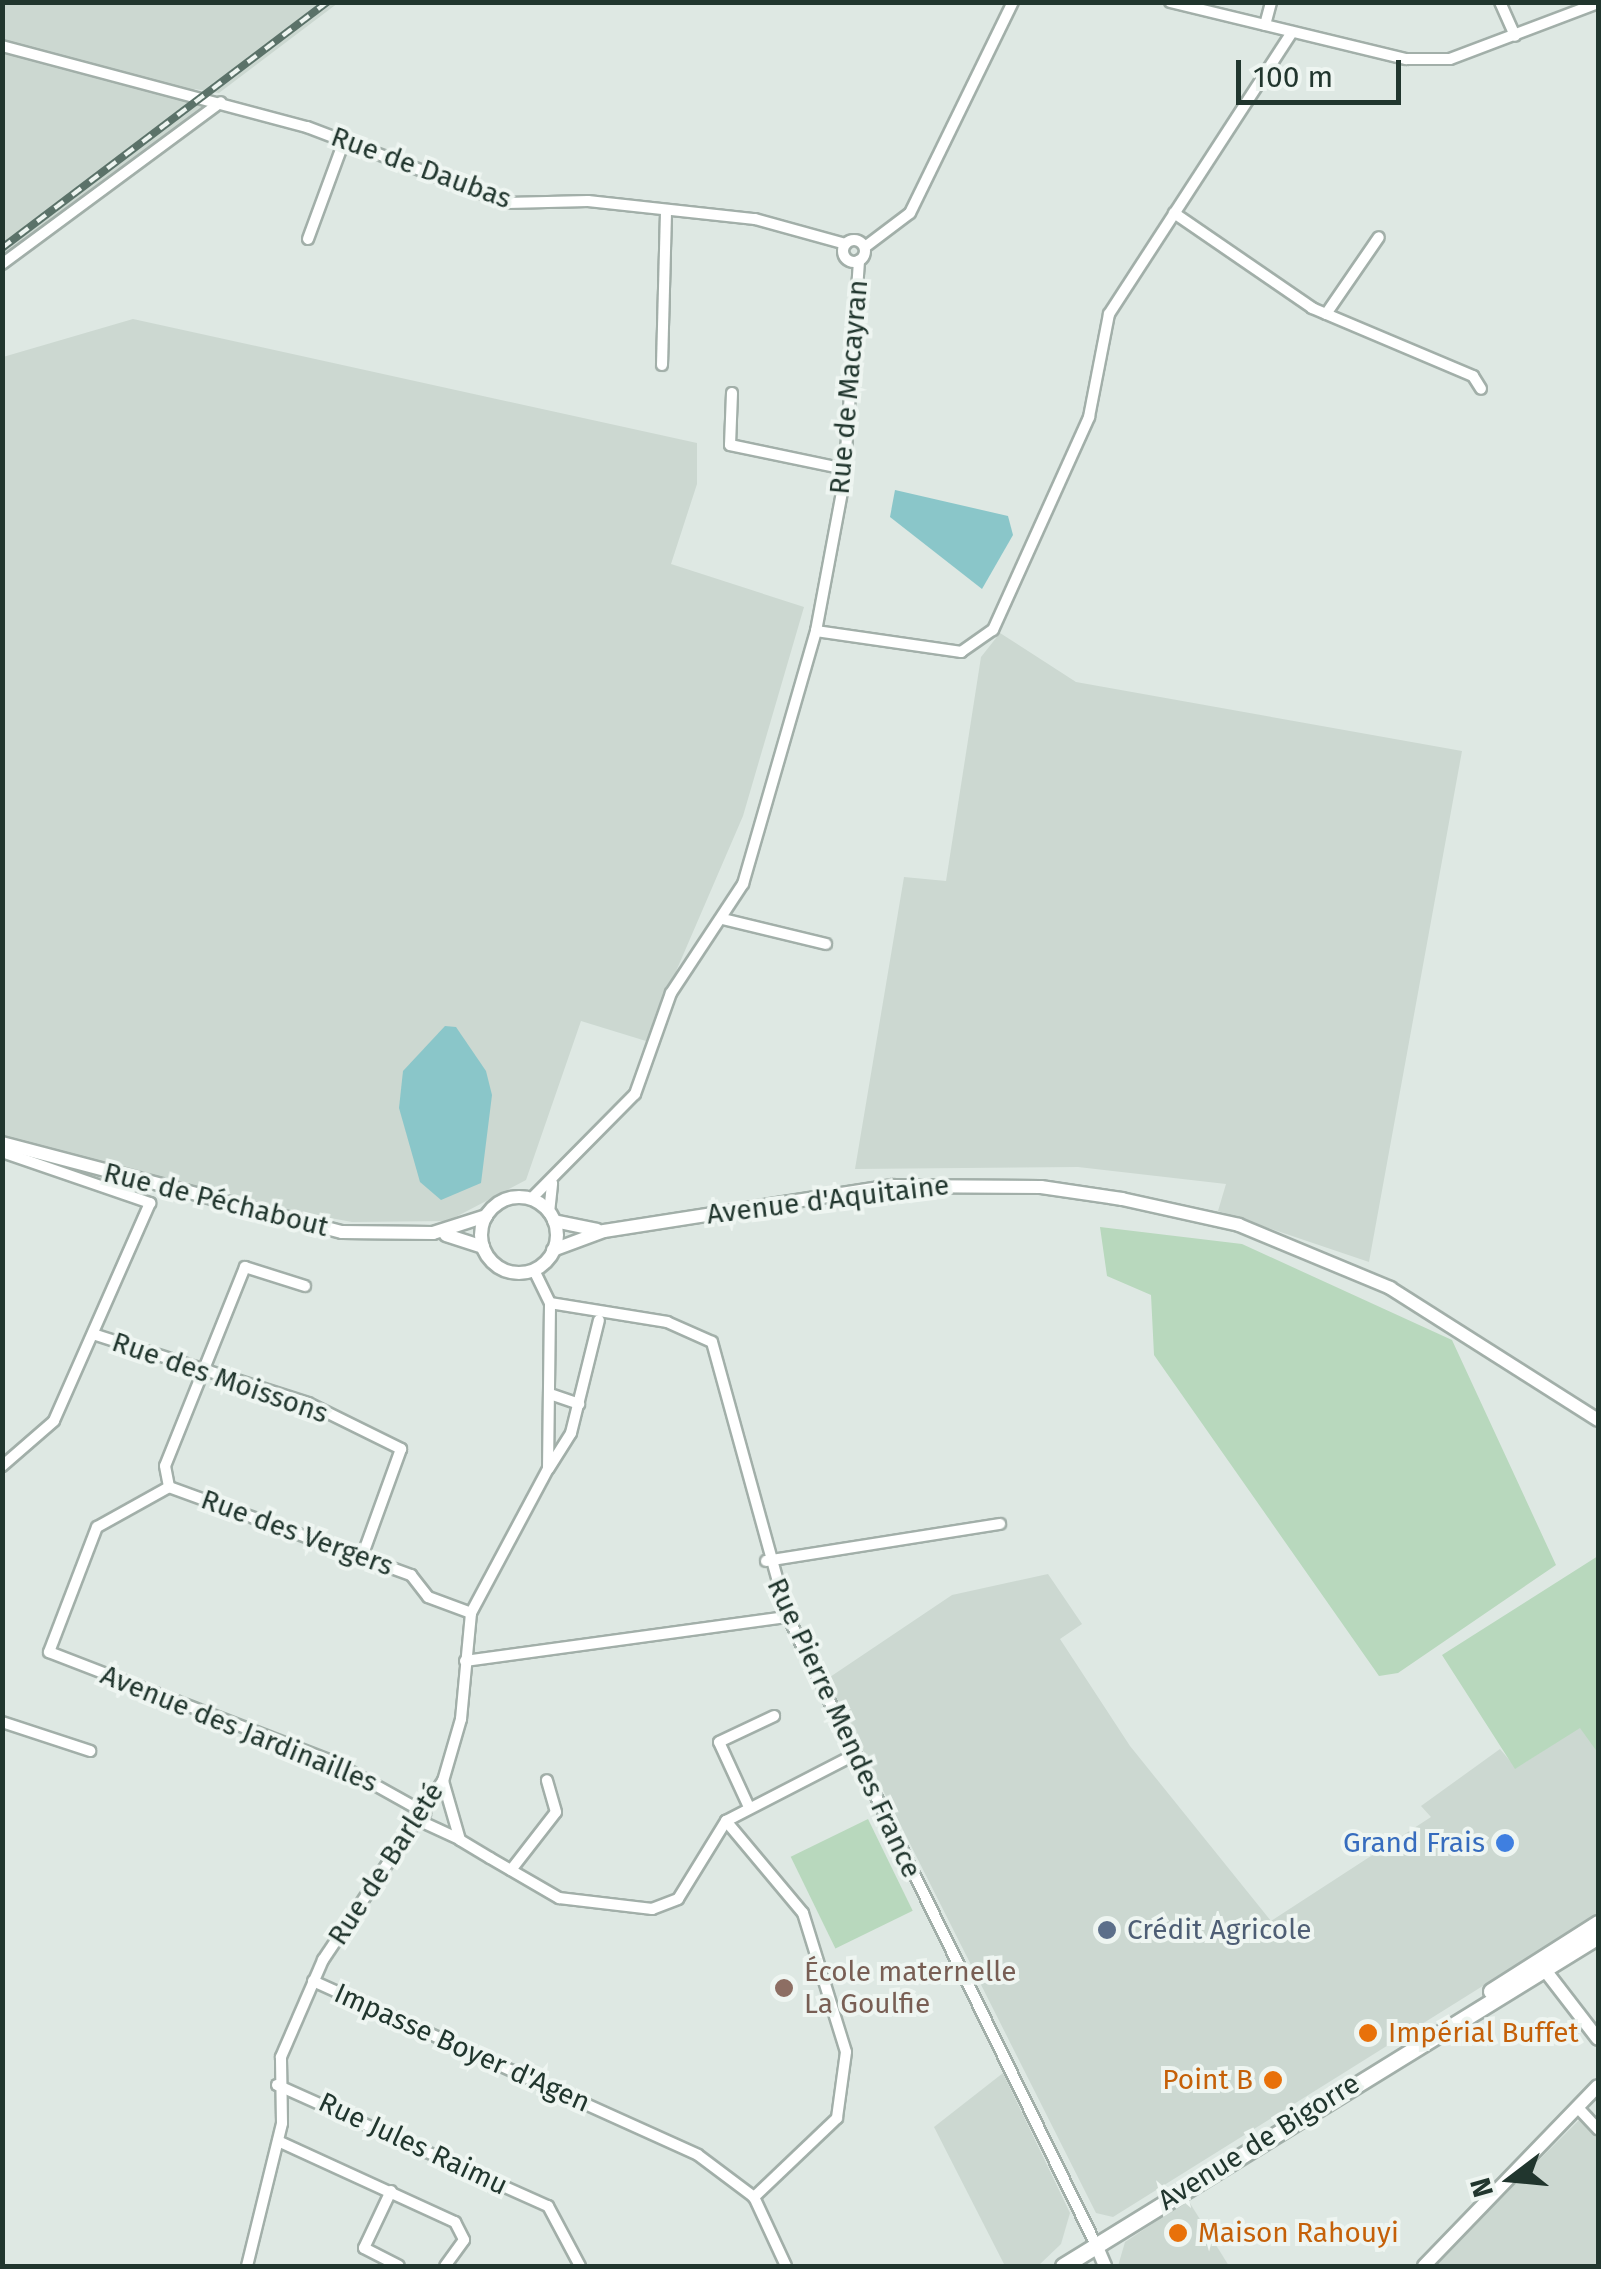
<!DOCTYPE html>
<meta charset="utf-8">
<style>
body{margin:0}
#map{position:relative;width:1601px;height:2269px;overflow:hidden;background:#dee8e3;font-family:"Fira Sans",sans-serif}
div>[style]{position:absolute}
.built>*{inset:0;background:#ccd8d1}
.green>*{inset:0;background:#b8d8bd;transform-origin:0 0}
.water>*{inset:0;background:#8ac6c9}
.roads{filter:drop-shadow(2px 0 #a2afa9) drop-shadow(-2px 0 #a2afa9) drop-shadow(0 2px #a2afa9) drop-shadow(0 -2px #a2afa9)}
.minor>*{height:10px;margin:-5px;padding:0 5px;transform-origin:5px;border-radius:5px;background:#fff}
.minor>.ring{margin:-5px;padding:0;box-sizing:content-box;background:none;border:10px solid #fff;border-radius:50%}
.tertiary>*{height:12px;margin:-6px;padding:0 6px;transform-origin:6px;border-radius:6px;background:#fff}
.tertiary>.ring{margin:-6px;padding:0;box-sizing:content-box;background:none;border:12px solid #fff;border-radius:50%}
.secondary>*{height:15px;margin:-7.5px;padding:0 7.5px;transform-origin:7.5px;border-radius:7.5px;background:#fff}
.rail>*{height:8px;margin-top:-4px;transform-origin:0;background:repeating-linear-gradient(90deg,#eef5f1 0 11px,#5b7269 0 22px);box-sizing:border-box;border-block:2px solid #5b7269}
.dots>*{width:28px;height:28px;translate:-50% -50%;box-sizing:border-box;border:5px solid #eef5f1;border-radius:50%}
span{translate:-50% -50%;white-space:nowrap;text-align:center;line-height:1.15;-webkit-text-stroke:8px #eef5f1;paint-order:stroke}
.street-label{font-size:28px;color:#21362e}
.shop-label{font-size:28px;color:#366cbe}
.right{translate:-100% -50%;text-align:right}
.service-label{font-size:28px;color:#4e5e75}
.left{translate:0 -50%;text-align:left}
.education-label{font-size:28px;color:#785e54}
.food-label{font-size:28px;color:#c56008}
.frame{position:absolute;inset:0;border:5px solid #21362e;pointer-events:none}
.north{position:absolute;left:1461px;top:2129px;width:100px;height:100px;-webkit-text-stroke:8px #eef5f1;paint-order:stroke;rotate:254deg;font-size:28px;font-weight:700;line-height:40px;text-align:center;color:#21362e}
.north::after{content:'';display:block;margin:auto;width:35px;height:45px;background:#21362e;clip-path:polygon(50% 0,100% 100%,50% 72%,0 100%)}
.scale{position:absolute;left:1236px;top:60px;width:165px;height:45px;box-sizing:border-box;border:5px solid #21362e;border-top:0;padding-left:12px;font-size:30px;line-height:35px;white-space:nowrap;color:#21362e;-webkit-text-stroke:8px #eef5f1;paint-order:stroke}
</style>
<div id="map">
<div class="built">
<i style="clip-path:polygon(2px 3px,338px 3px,219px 93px,195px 89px,186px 97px,205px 104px,3px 258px)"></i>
<i style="clip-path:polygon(133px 319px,697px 443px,697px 484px,671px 564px,804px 607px,743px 816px,646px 1041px,581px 1021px,526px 1180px,448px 1221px,352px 1222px,282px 1209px,3px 1137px,3px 357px)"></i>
<i style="clip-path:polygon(1000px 633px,1076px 682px,1462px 751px,1369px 1262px,1218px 1211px,1226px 1184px,1078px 1167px,855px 1169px,904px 877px,946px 881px,981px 657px)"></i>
<i style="clip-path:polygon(1048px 1574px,1082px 1624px,1060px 1639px,1130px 1746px,1271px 1921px,1431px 1817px,1421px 1806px,1500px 1749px,1516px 1768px,1580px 1727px,1598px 1750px,1598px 1914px,1113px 2217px,1096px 2213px,827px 1679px,952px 1595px)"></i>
<i style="clip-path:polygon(1003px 2073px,1070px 2213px,1061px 2244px,1038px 2266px,1005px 2266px,934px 2127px)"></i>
<i style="clip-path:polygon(1580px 2119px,1598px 2138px,1598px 2266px,1433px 2266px)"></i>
<i style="clip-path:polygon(1188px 2200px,1229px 2266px,1118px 2266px,1125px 2242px)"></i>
</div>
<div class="green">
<i style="clip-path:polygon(1100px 1227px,1242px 1244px,1452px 1340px,1556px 1565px,1398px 1673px,1379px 1676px,1154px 1355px,1151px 1295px,1107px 1276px)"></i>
<i style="clip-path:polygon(1598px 1556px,1598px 1753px,1580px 1728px,1515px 1769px,1442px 1655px)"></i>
<i style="left:868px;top:1819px;width:102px;height:86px;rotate:64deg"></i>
</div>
<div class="water">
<i style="clip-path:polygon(895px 490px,1008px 516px,1013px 535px,982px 589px,890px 517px)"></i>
<i style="clip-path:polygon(445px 1026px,456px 1027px,486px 1071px,492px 1095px,481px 1183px,441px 1200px,420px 1182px,399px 1108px,403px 1071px)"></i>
</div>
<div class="roads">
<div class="minor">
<i style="left:1170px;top:2px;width:243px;rotate:13.6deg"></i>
<i style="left:1406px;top:59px;width:44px"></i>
<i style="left:1450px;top:59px;width:158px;rotate:-20.7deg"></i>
<i style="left:1500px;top:2px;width:37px;rotate:66deg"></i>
<i style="left:1265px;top:25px;width:24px;rotate:-75deg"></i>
<i style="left:2px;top:46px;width:316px;rotate:14.9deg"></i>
<i style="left:307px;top:127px;width:214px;rotate:20.8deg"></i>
<i style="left:507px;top:203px;width:81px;rotate:-1.4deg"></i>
<i style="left:588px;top:201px;width:168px;rotate:6.2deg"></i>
<i style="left:755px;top:219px;width:94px;rotate:15.4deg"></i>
<i style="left:1174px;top:213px;width:168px;rotate:34.5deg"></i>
<i style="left:1312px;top:308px;width:175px;rotate:22.9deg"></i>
<i style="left:1473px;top:376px;width:15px;rotate:58deg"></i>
<i style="left:308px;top:239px;width:104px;rotate:-69.8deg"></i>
<i class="ring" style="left:843px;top:240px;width:12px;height:12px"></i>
<i style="left:865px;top:247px;width:56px;rotate:-37.1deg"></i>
<i style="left:910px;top:213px;width:235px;rotate:-64deg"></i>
<i style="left:2px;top:264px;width:272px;rotate:-36.5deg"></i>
<i style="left:1326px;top:314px;width:93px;rotate:-55.5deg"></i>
<i style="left:662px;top:365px;width:154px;rotate:-88.5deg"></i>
<i style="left:732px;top:393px;width:52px;rotate:92.2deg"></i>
<i style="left:730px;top:445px;width:117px;rotate:11.8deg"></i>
<i style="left:816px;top:631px;width:147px;rotate:8.2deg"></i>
<i style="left:961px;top:652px;width:39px;rotate:-35deg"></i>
<i style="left:993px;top:630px;width:234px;rotate:-65.7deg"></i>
<i style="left:1089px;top:417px;width:105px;rotate:-79deg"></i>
<i style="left:1109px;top:314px;width:336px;rotate:-57deg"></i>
<i style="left:723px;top:919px;width:106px;rotate:13.6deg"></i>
<i style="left:2px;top:1152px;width:157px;rotate:19deg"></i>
<i style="left:150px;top:1203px;width:238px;rotate:113.8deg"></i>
<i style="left:54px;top:1421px;width:69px;rotate:139.1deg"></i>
<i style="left:531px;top:1199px;width:148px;rotate:-45.3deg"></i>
<i style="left:635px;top:1094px;width:107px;rotate:-70.4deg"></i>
<i style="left:671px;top:993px;width:131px;rotate:-56.6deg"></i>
<i style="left:743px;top:884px;width:263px;rotate:-73.9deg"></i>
<i style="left:816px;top:631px;width:153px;rotate:-79.4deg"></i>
<i style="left:844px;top:481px;width:221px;rotate:-86.1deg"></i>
<i style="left:549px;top:1213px;width:30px;rotate:-84deg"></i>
<i style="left:305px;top:1286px;width:63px;rotate:-162.4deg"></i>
<i style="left:245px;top:1267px;width:214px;rotate:111.9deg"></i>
<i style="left:165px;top:1466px;width:21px;rotate:79deg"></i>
<i style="left:169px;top:1487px;width:82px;rotate:150.9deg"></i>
<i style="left:97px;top:1527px;width:134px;rotate:111deg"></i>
<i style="left:49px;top:1652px;width:303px;rotate:21.1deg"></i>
<i style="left:332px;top:1761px;width:107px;rotate:29.2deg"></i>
<i style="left:550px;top:1303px;width:119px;rotate:9.2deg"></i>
<i style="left:667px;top:1322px;width:49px;rotate:24deg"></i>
<i style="left:712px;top:1342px;width:285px;rotate:74.6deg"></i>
<i style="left:788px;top:1617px;width:702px;rotate:63.87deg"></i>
<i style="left:93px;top:1334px;width:226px;rotate:17.8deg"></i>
<i style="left:308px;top:1403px;width:104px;rotate:26.3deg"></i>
<i style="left:401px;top:1449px;width:115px;rotate:109.9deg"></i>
<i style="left:550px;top:1394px;width:31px;rotate:19deg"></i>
<i style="left:549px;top:1468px;width:41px;rotate:-57.8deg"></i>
<i style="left:571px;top:1433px;width:116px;rotate:-76.1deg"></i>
<i style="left:169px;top:1487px;width:258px;rotate:20deg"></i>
<i style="left:411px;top:1575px;width:28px;rotate:52deg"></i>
<i style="left:428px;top:1597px;width:46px;rotate:20.4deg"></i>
<i style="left:766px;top:1561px;width:237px;rotate:-9deg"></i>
<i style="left:465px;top:1661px;width:326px;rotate:-7.8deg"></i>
<i style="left:2px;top:1722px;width:93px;rotate:18.2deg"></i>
<i style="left:443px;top:1781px;width:61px;rotate:73.9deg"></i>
<i style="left:460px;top:1840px;width:35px;rotate:31deg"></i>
<i style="left:490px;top:1858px;width:80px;rotate:30.1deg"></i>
<i style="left:559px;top:1898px;width:94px;rotate:6.7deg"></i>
<i style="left:652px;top:1909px;width:28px;rotate:-21deg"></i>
<i style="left:678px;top:1899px;width:92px;rotate:-58.4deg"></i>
<i style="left:726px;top:1821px;width:144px;rotate:-27.3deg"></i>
<i style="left:748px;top:1805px;width:69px;rotate:-114.7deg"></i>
<i style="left:719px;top:1742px;width:61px;rotate:-25.3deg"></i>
<i style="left:420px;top:1821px;width:43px;rotate:24.8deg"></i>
<i style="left:726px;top:1821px;width:120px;rotate:50.1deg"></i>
<i style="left:803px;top:1913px;width:145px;rotate:72.8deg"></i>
<i style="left:846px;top:2052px;width:67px;rotate:97.8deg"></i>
<i style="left:837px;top:2118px;width:115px;rotate:136.4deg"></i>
<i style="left:511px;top:1870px;width:73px;rotate:-52.2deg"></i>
<i style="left:556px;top:1812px;width:33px;rotate:-106deg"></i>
<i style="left:313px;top:1981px;width:422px;rotate:24.3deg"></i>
<i style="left:698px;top:2155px;width:70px;rotate:36.9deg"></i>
<i style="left:754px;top:2197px;width:76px;rotate:65.1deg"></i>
<i style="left:277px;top:2085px;width:297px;rotate:24.1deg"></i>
<i style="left:548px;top:2206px;width:68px;rotate:61.9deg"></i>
<i style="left:1581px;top:2111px;width:25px;rotate:47deg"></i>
<i style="left:278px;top:2141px;width:195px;rotate:24.6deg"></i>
<i style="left:455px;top:2222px;width:20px;rotate:63deg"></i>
<i style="left:464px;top:2240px;width:32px;rotate:126deg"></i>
<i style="left:391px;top:2191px;width:63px;rotate:115.3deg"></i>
<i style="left:364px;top:2248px;width:39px;rotate:27deg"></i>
<i style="left:247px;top:2266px;width:147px;rotate:-76.2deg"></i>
<i style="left:282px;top:2123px;width:66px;rotate:-90.9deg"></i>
<i style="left:281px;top:2057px;width:106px;rotate:-66.6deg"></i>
<i style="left:323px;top:1960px;width:216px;rotate:-56.2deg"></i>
<i style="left:443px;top:1781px;width:65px;rotate:-73.8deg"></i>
<i style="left:461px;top:1719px;width:106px;rotate:-84.6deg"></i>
<i style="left:471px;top:1613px;width:163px;rotate:-61.9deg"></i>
<i style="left:548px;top:1469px;width:166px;rotate:-89.3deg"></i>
<i style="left:550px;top:1303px;width:37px;rotate:-116deg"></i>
</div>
<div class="tertiary">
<i style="left:2px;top:1143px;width:351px;rotate:14.7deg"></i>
<i style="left:342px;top:1232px;width:91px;rotate:0.6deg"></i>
<i style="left:433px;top:1233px;width:56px;rotate:-17.8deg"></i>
<i class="ring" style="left:481px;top:1197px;width:64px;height:64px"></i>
<i style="left:554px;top:1221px;width:44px;rotate:11.8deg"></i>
<i style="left:446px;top:1235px;width:39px;rotate:18deg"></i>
<i style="left:553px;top:1250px;width:54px;rotate:-20.4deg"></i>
<i style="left:604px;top:1231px;width:292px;rotate:-8.9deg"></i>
<i style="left:893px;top:1186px;width:148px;rotate:0.4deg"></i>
<i style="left:1041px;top:1187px;width:82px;rotate:8.4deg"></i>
<i style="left:1122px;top:1199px;width:120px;rotate:12.5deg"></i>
<i style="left:1239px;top:1225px;width:164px;rotate:22.6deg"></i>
<i style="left:1390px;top:1288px;width:246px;rotate:32.4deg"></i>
<i style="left:1541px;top:1965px;width:93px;rotate:52.4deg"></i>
<i style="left:1097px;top:2247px;width:21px;rotate:67deg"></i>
<i style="left:1424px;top:2266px;width:250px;rotate:-46deg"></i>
</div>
<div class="secondary">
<i style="left:1491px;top:1991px;width:127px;rotate:-32.4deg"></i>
<i style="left:1063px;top:2266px;width:629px;rotate:-31.67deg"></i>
</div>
</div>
<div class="rail">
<i style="left:2px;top:248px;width:408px;rotate:-37.1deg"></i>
</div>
<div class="dots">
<i style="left:1505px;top:1843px;background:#3f7fe0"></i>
<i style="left:1107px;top:1930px;background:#5c6f8a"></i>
<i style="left:784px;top:1988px;background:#8d6e63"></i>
<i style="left:1368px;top:2033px;background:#e8710a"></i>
<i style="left:1273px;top:2080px;background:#e8710a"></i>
<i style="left:1178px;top:2233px;background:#e8710a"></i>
</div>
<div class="street-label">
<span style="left:421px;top:168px;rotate:20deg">Rue de Daubas</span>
<span style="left:849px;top:387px;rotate:-85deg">Rue de Macayran</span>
<span style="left:216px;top:1200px;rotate:14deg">Rue de Péchabout</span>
<span style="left:828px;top:1200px;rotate:-7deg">Avenue d'Aquitaine</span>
<span style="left:220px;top:1378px;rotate:19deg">Rue des Moissons</span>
<span style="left:297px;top:1533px;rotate:20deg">Rue des Vergers</span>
<span style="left:844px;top:1728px;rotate:65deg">Rue Pierre Mendes France</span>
<span style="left:239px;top:1729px;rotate:22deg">Avenue des Jardinailles</span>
<span style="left:386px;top:1864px;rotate:-57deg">Rue de Barleté</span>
<span style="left:462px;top:2048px;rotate:24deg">Impasse Boyer d'Agen</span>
<span style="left:1259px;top:2142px;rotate:-32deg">Avenue de Bigorre</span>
<span style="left:413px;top:2144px;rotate:25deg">Rue Jules Raimu</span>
</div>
<div class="shop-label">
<span class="right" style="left:1485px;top:1843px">Grand Frais</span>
</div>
<div class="service-label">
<span class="left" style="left:1127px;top:1930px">Crédit Agricole</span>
</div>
<div class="education-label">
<span class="left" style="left:804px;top:1988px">École maternelle<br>La Goulfie</span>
</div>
<div class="food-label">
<span class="left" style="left:1388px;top:2033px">Impérial Buffet</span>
<span class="right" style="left:1253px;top:2080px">Point B</span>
<span class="left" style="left:1198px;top:2233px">Maison Rahouyi</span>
</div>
<div class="frame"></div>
<div class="north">N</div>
<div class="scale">100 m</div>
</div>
